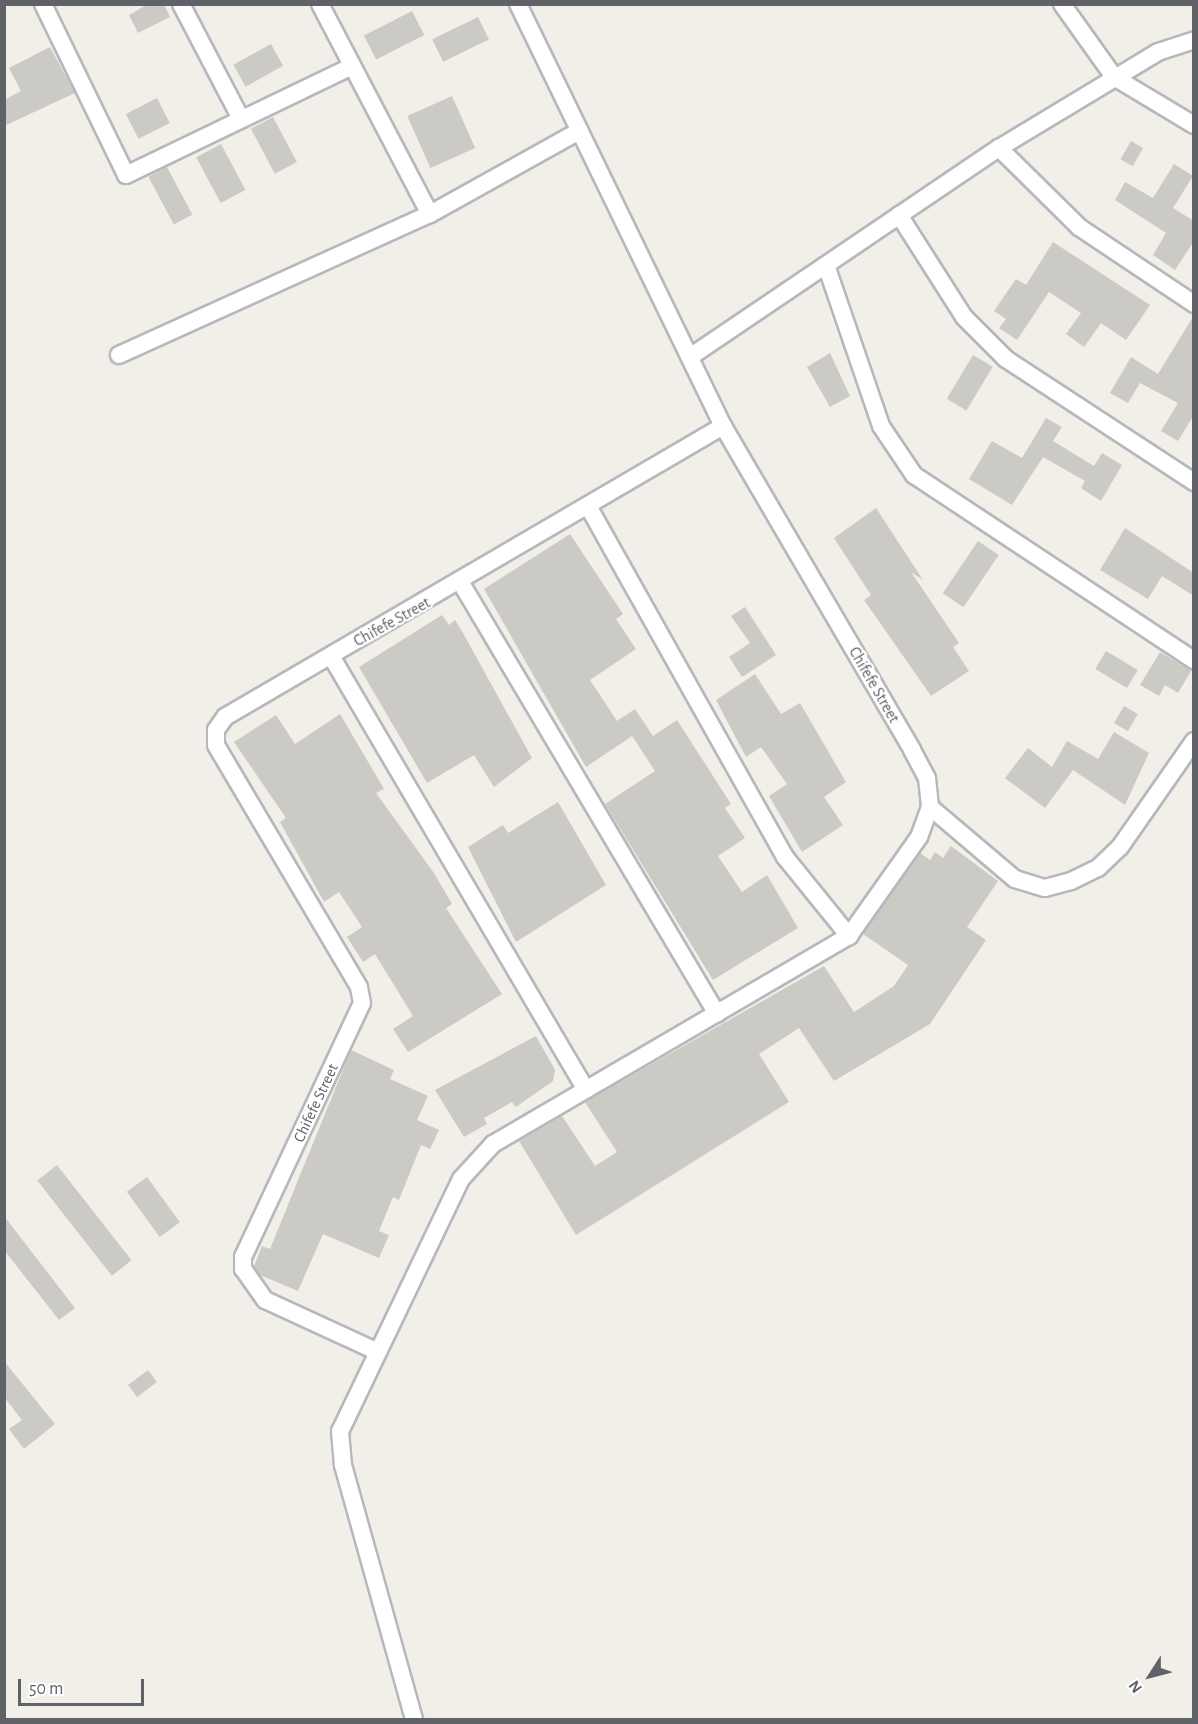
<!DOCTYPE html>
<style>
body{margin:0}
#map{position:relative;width:1198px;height:1724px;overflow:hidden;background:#f1efe8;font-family:"Alegreya Sans",sans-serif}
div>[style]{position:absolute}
.building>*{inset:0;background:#cccac5;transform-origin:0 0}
.roads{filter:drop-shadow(2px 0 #b5b8bc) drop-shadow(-2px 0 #b5b8bc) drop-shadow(0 2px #b5b8bc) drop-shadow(0 -2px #b5b8bc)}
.street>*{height:16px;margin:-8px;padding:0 8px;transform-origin:8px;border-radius:8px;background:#fff}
span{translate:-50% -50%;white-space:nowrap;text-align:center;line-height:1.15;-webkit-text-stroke:4.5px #fff;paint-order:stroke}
.street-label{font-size:16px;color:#5f6368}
.frame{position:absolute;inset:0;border:6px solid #5f6368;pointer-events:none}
.north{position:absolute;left:1120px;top:1646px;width:60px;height:60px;-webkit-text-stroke:4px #fff;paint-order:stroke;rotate:234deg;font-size:16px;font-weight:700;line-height:24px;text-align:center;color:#5f6368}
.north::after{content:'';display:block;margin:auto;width:21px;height:27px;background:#5f6368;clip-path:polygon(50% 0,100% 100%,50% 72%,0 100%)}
.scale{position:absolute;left:18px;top:1679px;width:126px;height:27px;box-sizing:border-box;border:3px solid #5f6368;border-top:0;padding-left:8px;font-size:18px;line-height:21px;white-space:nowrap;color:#5f6368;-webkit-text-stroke:4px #fff;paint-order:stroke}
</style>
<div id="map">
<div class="building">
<i style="clip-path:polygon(148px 4px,164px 4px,170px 17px,138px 33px,129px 15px)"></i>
<i style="left:412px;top:11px;width:27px;height:54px;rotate:63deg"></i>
<i style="left:478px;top:17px;width:25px;height:51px;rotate:64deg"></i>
<i style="left:271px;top:44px;width:25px;height:43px;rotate:61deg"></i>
<i style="clip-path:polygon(50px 47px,75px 93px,4px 126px,4px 100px,21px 91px,9px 68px)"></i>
<i style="left:452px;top:96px;width:57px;height:49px;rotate:66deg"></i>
<i style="left:157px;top:98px;width:28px;height:35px;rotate:63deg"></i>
<i style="left:273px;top:117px;width:51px;height:25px;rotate:62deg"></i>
<i style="left:1131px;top:141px;width:14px;height:21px;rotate:30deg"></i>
<i style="left:221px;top:144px;width:52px;height:28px;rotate:62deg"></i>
<i style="clip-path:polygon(1174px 164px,1193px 176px,1173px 208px,1194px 221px,1194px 241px,1175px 270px,1153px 255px,1166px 233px,1115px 200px,1125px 182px,1153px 198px)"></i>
<i style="left:167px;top:167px;width:54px;height:21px;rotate:62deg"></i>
<i style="clip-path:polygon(1053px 242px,1150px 305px,1126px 340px,1101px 323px,1084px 347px,1066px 334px,1081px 313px,1049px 292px,1017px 340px,999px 328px,1006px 319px,994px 311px,1016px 279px,1026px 285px)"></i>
<i style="clip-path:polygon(1194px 315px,1194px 415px,1178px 441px,1161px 431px,1178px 403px,1140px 383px,1128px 403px,1110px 393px,1131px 357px,1158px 374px)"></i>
<i style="clip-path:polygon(830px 353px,850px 396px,830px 407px,807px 367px)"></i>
<i style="left:973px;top:355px;width:23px;height:51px;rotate:31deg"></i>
<i style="clip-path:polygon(1046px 418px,1062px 427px,1053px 441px,1094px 466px,1102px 453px,1122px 465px,1101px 501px,1081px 488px,1085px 481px,1043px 457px,1012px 505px,969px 479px,992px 441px,1022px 458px)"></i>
<i style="clip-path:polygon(876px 508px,923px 580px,911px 572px,959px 643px,953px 647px,969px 671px,931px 696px,864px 600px,871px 595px,834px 538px)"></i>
<i style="clip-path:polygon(1125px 528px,1194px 573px,1194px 596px,1162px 576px,1148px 599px,1100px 570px)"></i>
<i style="clip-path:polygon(570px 534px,623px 614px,616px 619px,636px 649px,590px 680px,617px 721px,635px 709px,653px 736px,677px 720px,731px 804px,725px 808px,745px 838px,718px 856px,742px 892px,767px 875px,798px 928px,713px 980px,605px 804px,655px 771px,632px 736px,586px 767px,484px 589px)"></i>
<i style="left:978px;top:541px;width:25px;height:63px;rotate:34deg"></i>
<i style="clip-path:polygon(745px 607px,776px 655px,742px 677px,729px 657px,750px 643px,731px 616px)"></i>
<i style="clip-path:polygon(442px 615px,449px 625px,455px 620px,463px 633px,532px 758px,494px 787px,474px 755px,427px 783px,359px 667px)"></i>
<i style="left:1106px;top:651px;width:37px;height:21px;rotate:31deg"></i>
<i style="clip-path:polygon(1160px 652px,1191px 671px,1178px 693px,1165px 685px,1159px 696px,1140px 685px)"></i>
<i style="clip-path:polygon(755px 674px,781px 714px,800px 703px,846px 782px,824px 797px,843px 825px,802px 852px,769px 796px,787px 784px,761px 747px,746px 757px,716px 700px)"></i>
<i style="left:1124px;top:706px;width:16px;height:20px;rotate:30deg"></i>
<i style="clip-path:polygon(340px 714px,384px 789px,376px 793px,434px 873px,452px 904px,446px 908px,502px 994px,408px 1052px,393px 1029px,413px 1016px,375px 954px,363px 962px,347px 937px,362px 927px,339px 892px,324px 902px,280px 822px,286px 818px,234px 742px,276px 715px,295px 744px)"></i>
<i style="clip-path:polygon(1114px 732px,1149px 753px,1125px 805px,1073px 770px,1045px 808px,1005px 778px,1028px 748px,1052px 767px,1067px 741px,1098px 759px)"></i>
<i style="clip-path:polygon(558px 802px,606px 885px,516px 942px,468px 847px,503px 825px,508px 833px)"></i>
<i style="clip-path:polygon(951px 846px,998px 881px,967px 927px,986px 940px,930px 1024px,834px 1081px,799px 1028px,759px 1054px,789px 1102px,576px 1235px,519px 1141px,562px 1116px,595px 1166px,617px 1152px,585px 1102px,824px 966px,854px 1012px,894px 986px,908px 965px,863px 934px,920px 853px,930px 860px,935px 852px,943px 858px)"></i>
<i style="clip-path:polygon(536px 1036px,555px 1070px,553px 1081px,516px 1107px,512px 1102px,484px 1118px,487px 1124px,464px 1137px,435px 1090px)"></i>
<i style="clip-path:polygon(351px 1050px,394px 1070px,390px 1079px,428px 1096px,417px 1120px,439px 1130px,430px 1149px,421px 1145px,399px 1200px,393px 1197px,379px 1231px,389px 1235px,379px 1258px,323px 1234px,298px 1291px,260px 1275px,254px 1266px,262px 1246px,270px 1249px)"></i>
<i style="left:57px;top:1165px;width:121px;height:25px;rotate:52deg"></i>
<i style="left:147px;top:1177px;width:56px;height:25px;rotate:54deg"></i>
<i style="clip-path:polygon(4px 1216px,75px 1308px,59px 1320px,4px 1250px)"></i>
<i style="clip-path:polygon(4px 1361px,55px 1424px,24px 1449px,9px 1429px,22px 1420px,4px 1397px)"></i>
<i style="left:148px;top:1370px;width:15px;height:25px;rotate:53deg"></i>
</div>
<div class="roads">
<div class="street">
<i style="left:43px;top:4px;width:190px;rotate:64.1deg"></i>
<i style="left:126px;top:175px;width:251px;rotate:-25.7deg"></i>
<i style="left:181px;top:4px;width:130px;rotate:62.4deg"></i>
<i style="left:320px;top:4px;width:237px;rotate:62.4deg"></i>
<i style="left:430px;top:214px;width:171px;rotate:-29.1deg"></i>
<i style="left:518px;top:4px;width:469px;rotate:64.1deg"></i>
<i style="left:1062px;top:4px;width:90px;rotate:54.5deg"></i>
<i style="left:1114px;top:77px;width:93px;rotate:31deg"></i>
<i style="left:999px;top:148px;width:112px;rotate:44.6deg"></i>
<i style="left:1079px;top:227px;width:138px;rotate:33.8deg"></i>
<i style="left:899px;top:215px;width:121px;rotate:57.5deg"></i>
<i style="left:964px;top:317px;width:59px;rotate:45deg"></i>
<i style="left:1006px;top:359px;width:225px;rotate:33.2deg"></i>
<i style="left:826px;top:265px;width:170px;rotate:71.1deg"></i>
<i style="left:881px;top:426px;width:59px;rotate:56deg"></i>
<i style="left:914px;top:475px;width:336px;rotate:33.5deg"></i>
<i style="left:119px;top:355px;width:341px;rotate:-24.4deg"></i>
<i style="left:690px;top:357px;width:373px;rotate:-34.1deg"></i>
<i style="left:999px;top:148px;width:186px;rotate:-31.1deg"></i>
<i style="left:1158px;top:52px;width:38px;rotate:-18deg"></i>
<i style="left:588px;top:506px;width:403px;rotate:60.7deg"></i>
<i style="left:785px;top:857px;width:102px;rotate:51deg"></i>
<i style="left:461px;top:583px;width:501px;rotate:59.29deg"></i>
<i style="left:331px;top:656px;width:503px;rotate:59.56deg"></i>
<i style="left:930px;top:807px;width:111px;rotate:40.3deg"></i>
<i style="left:1015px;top:879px;width:31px;rotate:17deg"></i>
<i style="left:1045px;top:888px;width:27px;rotate:-15deg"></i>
<i style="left:1071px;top:881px;width:30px;rotate:-26deg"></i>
<i style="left:1098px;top:868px;width:30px;rotate:-44deg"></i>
<i style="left:1120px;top:847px;width:129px;rotate:-55.1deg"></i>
<i style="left:376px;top:1351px;width:122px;rotate:-155.3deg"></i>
<i style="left:265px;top:1300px;width:38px;rotate:-125deg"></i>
<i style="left:243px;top:1269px;width:12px;rotate:-90deg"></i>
<i style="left:243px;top:1257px;width:280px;rotate:-64.9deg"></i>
<i style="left:362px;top:1003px;width:16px;rotate:-101deg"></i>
<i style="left:359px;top:987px;width:281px;rotate:-120.6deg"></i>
<i style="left:216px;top:745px;width:15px;rotate:-90deg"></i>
<i style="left:216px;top:730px;width:16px;rotate:-55deg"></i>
<i style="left:225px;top:717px;width:577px;rotate:-30.3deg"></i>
<i style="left:723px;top:426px;width:375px;rotate:59.7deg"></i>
<i style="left:912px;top:750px;width:32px;rotate:62deg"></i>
<i style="left:927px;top:778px;width:29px;rotate:84deg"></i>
<i style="left:930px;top:807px;width:32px;rotate:110deg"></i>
<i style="left:919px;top:837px;width:121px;rotate:125.3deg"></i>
<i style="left:849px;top:936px;width:412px;rotate:149.7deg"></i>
<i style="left:493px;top:1144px;width:47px;rotate:132.4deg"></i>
<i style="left:461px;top:1179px;width:280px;rotate:115.6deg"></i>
<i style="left:340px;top:1431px;width:34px;rotate:85deg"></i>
<i style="left:343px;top:1465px;width:265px;rotate:74.4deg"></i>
</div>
</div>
<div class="street-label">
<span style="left:392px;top:622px;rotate:-29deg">Chifefe Street</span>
<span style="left:874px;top:685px;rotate:60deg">Chifefe Street</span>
<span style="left:316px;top:1103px;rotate:-65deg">Chifefe Street</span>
</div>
<div class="frame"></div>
<div class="north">N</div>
<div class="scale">50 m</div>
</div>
